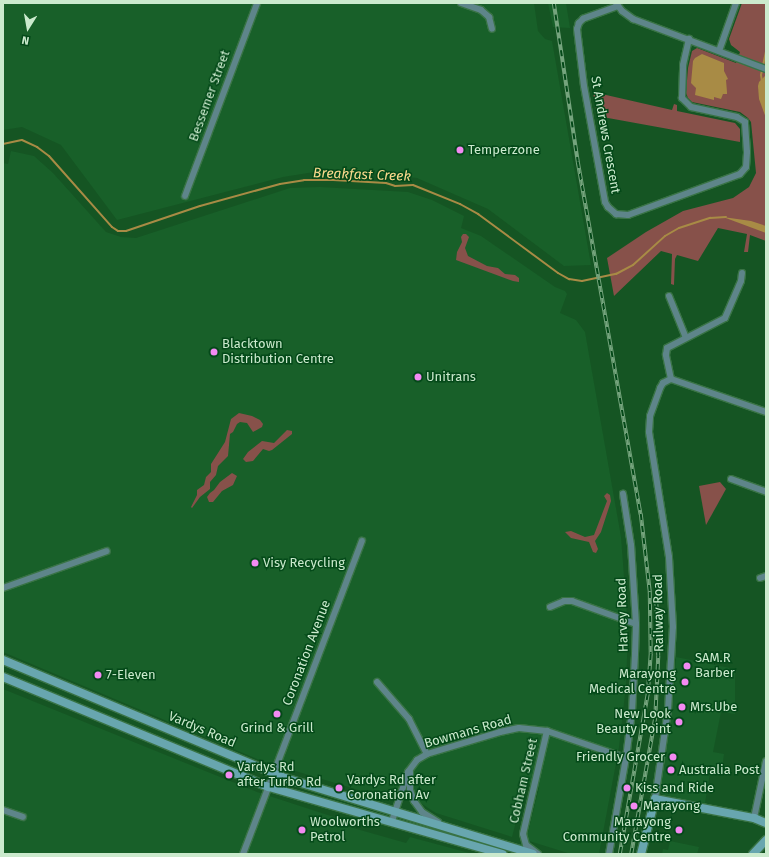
<!DOCTYPE html>
<style>
body{margin:0}
#map{position:relative;width:769px;height:857px;overflow:hidden;background:#155523;font-family:"Fira Sans",sans-serif}
div>[style]{position:absolute}
.built>*{inset:0;background:#186029}
.green>*{inset:0;background:#87514a}
.water>*{inset:0;background:#a88b45}
.stream>*{height:2px;margin:-1px;padding:0 1px;transform-origin:1px;border-radius:1px;background:#a88b45}
.roads{filter:drop-shadow(1px 0 #397345) drop-shadow(-1px 0 #397345) drop-shadow(0 1px #397345) drop-shadow(0 -1px #397345)}
.street>*{height:6px;margin:-3px;padding:0 3px;transform-origin:3px;border-radius:3px;background:#5e858a}
.secondary>*{height:8px;margin:-4px;padding:0 4px;transform-origin:4px;border-radius:4px;background:#68a6af}
.rail>*{height:3.5px;margin-top:-1.75px;transform-origin:0;background:repeating-linear-gradient(90deg,#044919 0 6px,#75a47d 0 12px);box-sizing:border-box;border-block:1px solid #75a47d}
.dots>*{width:11px;height:11px;translate:-50% -50%;box-sizing:border-box;border:2px solid #044919;border-radius:50%}
span{translate:-50% -50%;white-space:nowrap;text-align:center;line-height:1.15;-webkit-text-stroke:3px #044919;paint-order:stroke}
.street-label{font-size:13px;color:#cbeacd}
.poi-label{font-size:13px;color:#cbeacd}
.left{translate:0 -50%;text-align:left}
.right{translate:-100% -50%;text-align:right}
.water-label{font-size:14px;color:#f9d98d;font-style:italic}
.frame{position:absolute;inset:0;border:4px solid #cbeacd;pointer-events:none}
.north{position:absolute;left:8px;top:8px;width:40px;height:40px;-webkit-text-stroke:3px #044919;paint-order:stroke;rotate:191deg;font-size:11px;font-weight:700;line-height:16px;text-align:center;color:#cbeacd}
.north::after{content:'';display:block;margin:auto;width:14px;height:18px;background:#cbeacd;clip-path:polygon(50% 0,100% 100%,50% 72%,0 100%)}
</style>
<div id="map">
<div class="built">
<i style="clip-path:polygon(3px 3px,534px 3px,538px 31px,545px 39px,552px 41px,591px 265px,564px 266px,488px 209px,417px 178px,333px 169px,283px 177px,117px 220px,61px 145px,22px 127px,3px 130px)"></i>
<i style="clip-path:polygon(548px 3px,566px 3px,570px 28px,553px 27px)"></i>
<i style="clip-path:polygon(11px 151px,34px 156px,53px 173px,106px 232px,121px 237px,136px 238px,290px 188px,320px 187px,408px 192px,432px 200px,464px 216px,461px 228px,481px 236px,555px 287px,565px 291px,567px 294px,560px 313px,576px 320px,585px 332px,621px 537px,628px 630px,626px 685px,619px 747px,599px 854px,571px 854px,526px 840px,539px 788px,526px 783px,512px 837px,436px 813px,422px 804px,392px 791px,389px 795px,382px 797px,262px 761px,3px 652px,3px 163px,8px 164px)"></i>
<i style="clip-path:polygon(676px 657px,735px 669px,735px 714px,721px 712px,713px 752px,724px 754px,722px 769px,711px 767px,705px 803px,665px 797px,660px 792px,673px 702px)"></i>
<i style="clip-path:polygon(3px 689px,257px 792px,340px 819px,339px 824px,406px 843px,410px 837px,473px 854px,3px 854px)"></i>
<i style="clip-path:polygon(670px 841px,699px 847px,697px 854px,662px 854px,663px 849px,668px 850px)"></i>
</div>
<div class="green">
<i style="clip-path:polygon(742px 3px,766px 3px,766px 241px,750px 235px,748px 252px,744px 252px,747px 234px,718px 228px,698px 261px,677px 255px,675px 259px,674px 285px,671px 284px,672px 254px,661px 251px,614px 296px,607px 258px,646px 232px,683px 211px,733px 198px,749px 187px,756px 173px,751px 122px,748px 118px,740px 112px,692px 102px,688px 98px,686px 93px,688px 68px,692px 51px,697px 48px,736px 63px,740px 52px,731px 45px,729px 39px)"></i>
<i style="clip-path:polygon(593px 92px,672px 110px,674px 104px,677px 105px,677px 111px,735px 123px,740px 129px,740px 142px,597px 116px)"></i>
<i style="clip-path:polygon(463px 234px,466px 234px,469px 237px,465px 248px,468px 256px,487px 266px,498px 268px,505px 274px,515px 275px,519px 278px,519px 282px,513px 281px,456px 260px,457px 252px,462px 242px,461px 237px)"></i>
<i style="clip-path:polygon(239px 413px,252px 416px,260px 420px,263px 424px,262px 427px,253px 432px,247px 423px,240px 422px,237px 424px,233px 432px,230px 434px,228px 456px,218px 466px,216px 475px,210px 482px,210px 489px,200px 497px,192px 508px,191px 507px,197px 495px,197px 490px,204px 485px,206px 477px,211px 472px,211px 464px,225px 442px,231px 419px)"></i>
<i style="clip-path:polygon(287px 430px,292px 431px,292px 434px,272px 450px,269px 451px,263px 449px,253px 461px,246px 462px,243px 459px,248px 452px,262px 441px,274px 443px)"></i>
<i style="clip-path:polygon(232px 473px,237px 476px,233px 485px,222px 491px,213px 502px,209px 502px,207px 497px,210px 493px,214px 490px,220px 482px)"></i>
<i style="clip-path:polygon(720px 482px,726px 489px,706px 525px,699px 486px)"></i>
<i style="clip-path:polygon(607px 493px,610px 495px,611px 501px,601px 532px,595px 541px,598px 549px,596px 553px,593px 552px,589px 542px,571px 538px,565px 532px,571px 531px,585px 537px,594px 535px,607px 501px,604px 496px)"></i>
</div>
<div class="water">
<i style="clip-path:polygon(702px 54px,724px 63px,724px 71px,728px 79px,726px 80px,727px 92px,727px 94px,723px 94px,721px 99px,714px 97px,714px 100px,695px 95px,696px 88px,691px 83px,693px 61px,695px 58px)"></i>
<i style="clip-path:polygon(765px 76px,766px 83px,766px 118px,759px 99px,758px 86px,759px 82px)"></i>
<i style="clip-path:polygon(723px 217px,751px 221px,766px 226px,766px 233px)"></i>
</div>
<div class="stream">
<i style="left:762px;top:82px;width:7px;rotate:-98deg"></i>
<i style="left:761px;top:75px;width:24px;rotate:-78deg"></i>
<i style="left:3px;top:144px;width:19px;rotate:-12deg"></i>
<i style="left:22px;top:140px;width:17px;rotate:25deg"></i>
<i style="left:37px;top:147px;width:15px;rotate:37deg"></i>
<i style="left:49px;top:156px;width:95px;rotate:48.4deg"></i>
<i style="left:112px;top:227px;width:7px;rotate:34deg"></i>
<i style="left:118px;top:231px;width:8px"></i>
<i style="left:126px;top:231px;width:78px;rotate:-18.7deg"></i>
<i style="left:200px;top:206px;width:83px;rotate:-15.4deg"></i>
<i style="left:280px;top:184px;width:24px;rotate:-9deg"></i>
<i style="left:304px;top:180px;width:29px"></i>
<i style="left:333px;top:180px;width:53px;rotate:3.2deg"></i>
<i style="left:386px;top:183px;width:9px;rotate:18deg"></i>
<i style="left:395px;top:186px;width:18px;rotate:-3deg"></i>
<i style="left:413px;top:185px;width:51px;rotate:22deg"></i>
<i style="left:460px;top:204px;width:21px;rotate:29deg"></i>
<i style="left:478px;top:214px;width:99px;rotate:36.4deg"></i>
<i style="left:558px;top:273px;width:13px;rotate:29deg"></i>
<i style="left:569px;top:279px;width:13px;rotate:9deg"></i>
<i style="left:582px;top:281px;width:35px;rotate:-12deg"></i>
<i style="left:616px;top:274px;width:19px;rotate:-28deg"></i>
<i style="left:633px;top:265px;width:43px;rotate:-42.2deg"></i>
<i style="left:665px;top:236px;width:16px;rotate:-30deg"></i>
<i style="left:679px;top:228px;width:33px;rotate:-18deg"></i>
<i style="left:710px;top:218px;width:16px;rotate:-4deg"></i>
</div>
<div class="roads">
<div class="street">
<i style="left:461px;top:3px;width:21px;rotate:19deg"></i>
<i style="left:481px;top:10px;width:11px;rotate:41deg"></i>
<i style="left:489px;top:17px;width:12px;rotate:76deg"></i>
<i style="left:616px;top:3px;width:10px;rotate:53deg"></i>
<i style="left:622px;top:11px;width:14px;rotate:36deg"></i>
<i style="left:633px;top:19px;width:142px;rotate:20.6deg"></i>
<i style="left:618px;top:6px;width:37px;rotate:160deg"></i>
<i style="left:583px;top:19px;width:6px;rotate:135deg"></i>
<i style="left:579px;top:23px;width:6px;rotate:108deg"></i>
<i style="left:577px;top:29px;width:57px;rotate:83deg"></i>
<i style="left:584px;top:86px;width:118px;rotate:79.7deg"></i>
<i style="left:605px;top:202px;width:6px;rotate:59deg"></i>
<i style="left:608px;top:207px;width:11px;rotate:41deg"></i>
<i style="left:616px;top:214px;width:12px;rotate:5deg"></i>
<i style="left:628px;top:215px;width:119px;rotate:-20.1deg"></i>
<i style="left:740px;top:174px;width:9px;rotate:-49deg"></i>
<i style="left:746px;top:167px;width:15px;rotate:-86deg"></i>
<i style="left:747px;top:152px;width:30px;rotate:-94deg"></i>
<i style="left:745px;top:122px;width:9px;rotate:-148deg"></i>
<i style="left:737px;top:117px;width:47px;rotate:-167.7deg"></i>
<i style="left:691px;top:107px;width:13px;rotate:-135deg"></i>
<i style="left:682px;top:98px;width:33px;rotate:-88deg"></i>
<i style="left:683px;top:65px;width:27px;rotate:-77deg"></i>
<i style="left:719px;top:51px;width:51px;rotate:-70.5deg"></i>
<i style="left:185px;top:196px;width:206px;rotate:-69.5deg"></i>
<i style="left:669px;top:296px;width:45px;rotate:68deg"></i>
<i style="left:671px;top:379px;width:25px;rotate:-102deg"></i>
<i style="left:666px;top:355px;width:7px;rotate:-82deg"></i>
<i style="left:667px;top:348px;width:65px;rotate:-27.3deg"></i>
<i style="left:725px;top:318px;width:40px;rotate:-66.6deg"></i>
<i style="left:741px;top:281px;width:8px;rotate:-83deg"></i>
<i style="left:731px;top:479px;width:37px;rotate:20deg"></i>
<i style="left:760px;top:578px;width:6px;rotate:-18deg"></i>
<i style="left:3px;top:588px;width:110px;rotate:-19.6deg"></i>
<i style="left:550px;top:607px;width:15px;rotate:-23deg"></i>
<i style="left:564px;top:601px;width:8px"></i>
<i style="left:572px;top:601px;width:68px;rotate:19.8deg"></i>
<i style="left:377px;top:682px;width:49px;rotate:49.1deg"></i>
<i style="left:409px;top:719px;width:39px;rotate:63deg"></i>
<i style="left:410px;top:772px;width:18px;rotate:90deg"></i>
<i style="left:410px;top:790px;width:12px;rotate:70deg"></i>
<i style="left:414px;top:801px;width:14px;rotate:54deg"></i>
<i style="left:422px;top:812px;width:19px;rotate:32deg"></i>
<i style="left:655px;top:799px;width:90px;rotate:-81.7deg"></i>
<i style="left:668px;top:710px;width:83px;rotate:-86.6deg"></i>
<i style="left:673px;top:627px;width:70px;rotate:-93.3deg"></i>
<i style="left:669px;top:557px;width:127px;rotate:-99.1deg"></i>
<i style="left:649px;top:432px;width:16px;rotate:-86deg"></i>
<i style="left:650px;top:416px;width:30px;rotate:-70deg"></i>
<i style="left:660px;top:388px;width:6px;rotate:-59deg"></i>
<i style="left:663px;top:383px;width:9px;rotate:-27deg"></i>
<i style="left:671px;top:379px;width:101px;rotate:19.2deg"></i>
<i style="left:3px;top:810px;width:21px;rotate:19deg"></i>
<i style="left:754px;top:818px;width:58px;rotate:-78.1deg"></i>
<i style="left:392px;top:821px;width:52px;rotate:-71.9deg"></i>
<i style="left:408px;top:772px;width:15px;rotate:-53deg"></i>
<i style="left:417px;top:760px;width:12px;rotate:-31deg"></i>
<i style="left:427px;top:754px;width:76px;rotate:-16.8deg"></i>
<i style="left:500px;top:732px;width:19px;rotate:-12deg"></i>
<i style="left:519px;top:728px;width:28px;rotate:6deg"></i>
<i style="left:547px;top:731px;width:83px;rotate:18.9deg"></i>
<i style="left:243px;top:854px;width:335px;rotate:-69.2deg"></i>
<i style="left:538px;top:854px;width:15px;rotate:-143deg"></i>
<i style="left:526px;top:845px;width:11px;rotate:-105deg"></i>
<i style="left:523px;top:834px;width:106px;rotate:-76.9deg"></i>
<i style="left:609px;top:854px;width:97px;rotate:-80deg"></i>
<i style="left:626px;top:758px;width:46px;rotate:-82.6deg"></i>
<i style="left:632px;top:712px;width:58px;rotate:-87deg"></i>
<i style="left:635px;top:654px;width:30px;rotate:-88deg"></i>
<i style="left:636px;top:624px;width:79px;rotate:-93.6deg"></i>
<i style="left:631px;top:545px;width:52px;rotate:-98.9deg"></i>
</div>
<div class="secondary">
<i style="left:3px;top:660px;width:306px;rotate:22.7deg"></i>
<i style="left:285px;top:778px;width:259px;rotate:17deg"></i>
<i style="left:3px;top:677px;width:288px;rotate:22.5deg"></i>
<i style="left:269px;top:787px;width:243px;rotate:16deg"></i>
<i style="left:641px;top:854px;width:57px;rotate:-75.7deg"></i>
<i style="left:655px;top:799px;width:101px;rotate:10.9deg"></i>
<i style="left:754px;top:818px;width:13px;rotate:23deg"></i>
<i style="left:753px;top:854px;width:19px;rotate:-47deg"></i>
</div>
</div>
<div class="rail">
<i style="left:554px;top:3px;width:161px;rotate:81.4deg"></i>
<i style="left:578px;top:162px;width:358px;rotate:79.9deg"></i>
<i style="left:641px;top:514px;width:79px;rotate:83.4deg"></i>
<i style="left:650px;top:592px;width:62px;rotate:89.1deg"></i>
<i style="left:651px;top:654px;width:40px;rotate:94.3deg"></i>
<i style="left:648px;top:694px;width:162px;rotate:99.9deg"></i>
<i style="left:631px;top:854px;width:138px;rotate:-80deg"></i>
<i style="left:655px;top:718px;width:62px;rotate:-87.2deg"></i>
<i style="left:658px;top:656px;width:55px;rotate:-92.1deg"></i>
</div>
<div class="dots">
<i style="left:460px;top:150px;background:#f38af2"></i>
<i style="left:214px;top:352px;background:#f38af2"></i>
<i style="left:418px;top:377px;background:#f38af2"></i>
<i style="left:255px;top:563px;background:#f38af2"></i>
<i style="left:687px;top:666px;background:#f38af2"></i>
<i style="left:98px;top:675px;background:#f38af2"></i>
<i style="left:685px;top:682px;background:#f38af2"></i>
<i style="left:682px;top:707px;background:#f38af2"></i>
<i style="left:277px;top:714px;background:#f38af2"></i>
<i style="left:679px;top:722px;background:#f38af2"></i>
<i style="left:673px;top:757px;background:#f38af2"></i>
<i style="left:671px;top:770px;background:#f38af2"></i>
<i style="left:229px;top:775px;background:#f38af2"></i>
<i style="left:339px;top:788px;background:#f38af2"></i>
<i style="left:627px;top:788px;background:#f38af2"></i>
<i style="left:634px;top:806px;background:#f38af2"></i>
<i style="left:302px;top:830px;background:#f38af2"></i>
<i style="left:679px;top:830px;background:#f38af2"></i>
</div>
<div class="street-label">
<span style="left:210px;top:96px;rotate:-70deg">Bessemer Street</span>
<span style="left:605px;top:135px;rotate:80deg">St Andrews Crescent</span>
<span style="left:659px;top:613px;rotate:-91deg">Railway Road</span>
<span style="left:623px;top:615px;rotate:-92deg">Harvey Road</span>
<span style="left:307px;top:653px;rotate:-69deg">Coronation Avenue</span>
<span style="left:202px;top:730px;rotate:23deg">Vardys Road</span>
<span style="left:468px;top:732px;rotate:-16deg">Bowmans Road</span>
<span style="left:524px;top:781px;rotate:-77deg">Cobham Street</span>
</div>
<div class="poi-label">
<span class="left" style="left:468px;top:150px">Temperzone</span>
<span class="left" style="left:222px;top:352px">Blacktown<br>Distribution Centre</span>
<span class="left" style="left:426px;top:377px">Unitrans</span>
<span class="left" style="left:263px;top:563px">Visy Recycling</span>
<span class="left" style="left:695px;top:666px">SAM.R<br>Barber</span>
<span class="left" style="left:106px;top:675px">7-Eleven</span>
<span class="right" style="left:676px;top:682px">Marayong<br>Medical Centre</span>
<span class="left" style="left:690px;top:707px">Mrs.Ube</span>
<span class="right" style="left:671px;top:722px">New Look<br>Beauty Point</span>
<span style="left:277px;top:728px">Grind &amp; Grill</span>
<span class="right" style="left:665px;top:757px">Friendly Grocer</span>
<span class="left" style="left:237px;top:775px">Vardys Rd<br>after Turbo Rd</span>
<span class="left" style="left:679px;top:770px">Australia Post</span>
<span class="left" style="left:347px;top:788px">Vardys Rd after<br>Coronation Av</span>
<span class="left" style="left:635px;top:788px">Kiss and Ride</span>
<span class="left" style="left:643px;top:806px">Marayong</span>
<span class="left" style="left:310px;top:830px">Woolworths<br>Petrol</span>
<span class="right" style="left:671px;top:830px">Marayong<br>Community Centre</span>
</div>
<div class="water-label">
<span style="left:362px;top:175px;rotate:2deg">Breakfast Creek</span>
</div>
<div class="frame"></div>
<div class="north">N</div>
</div>
